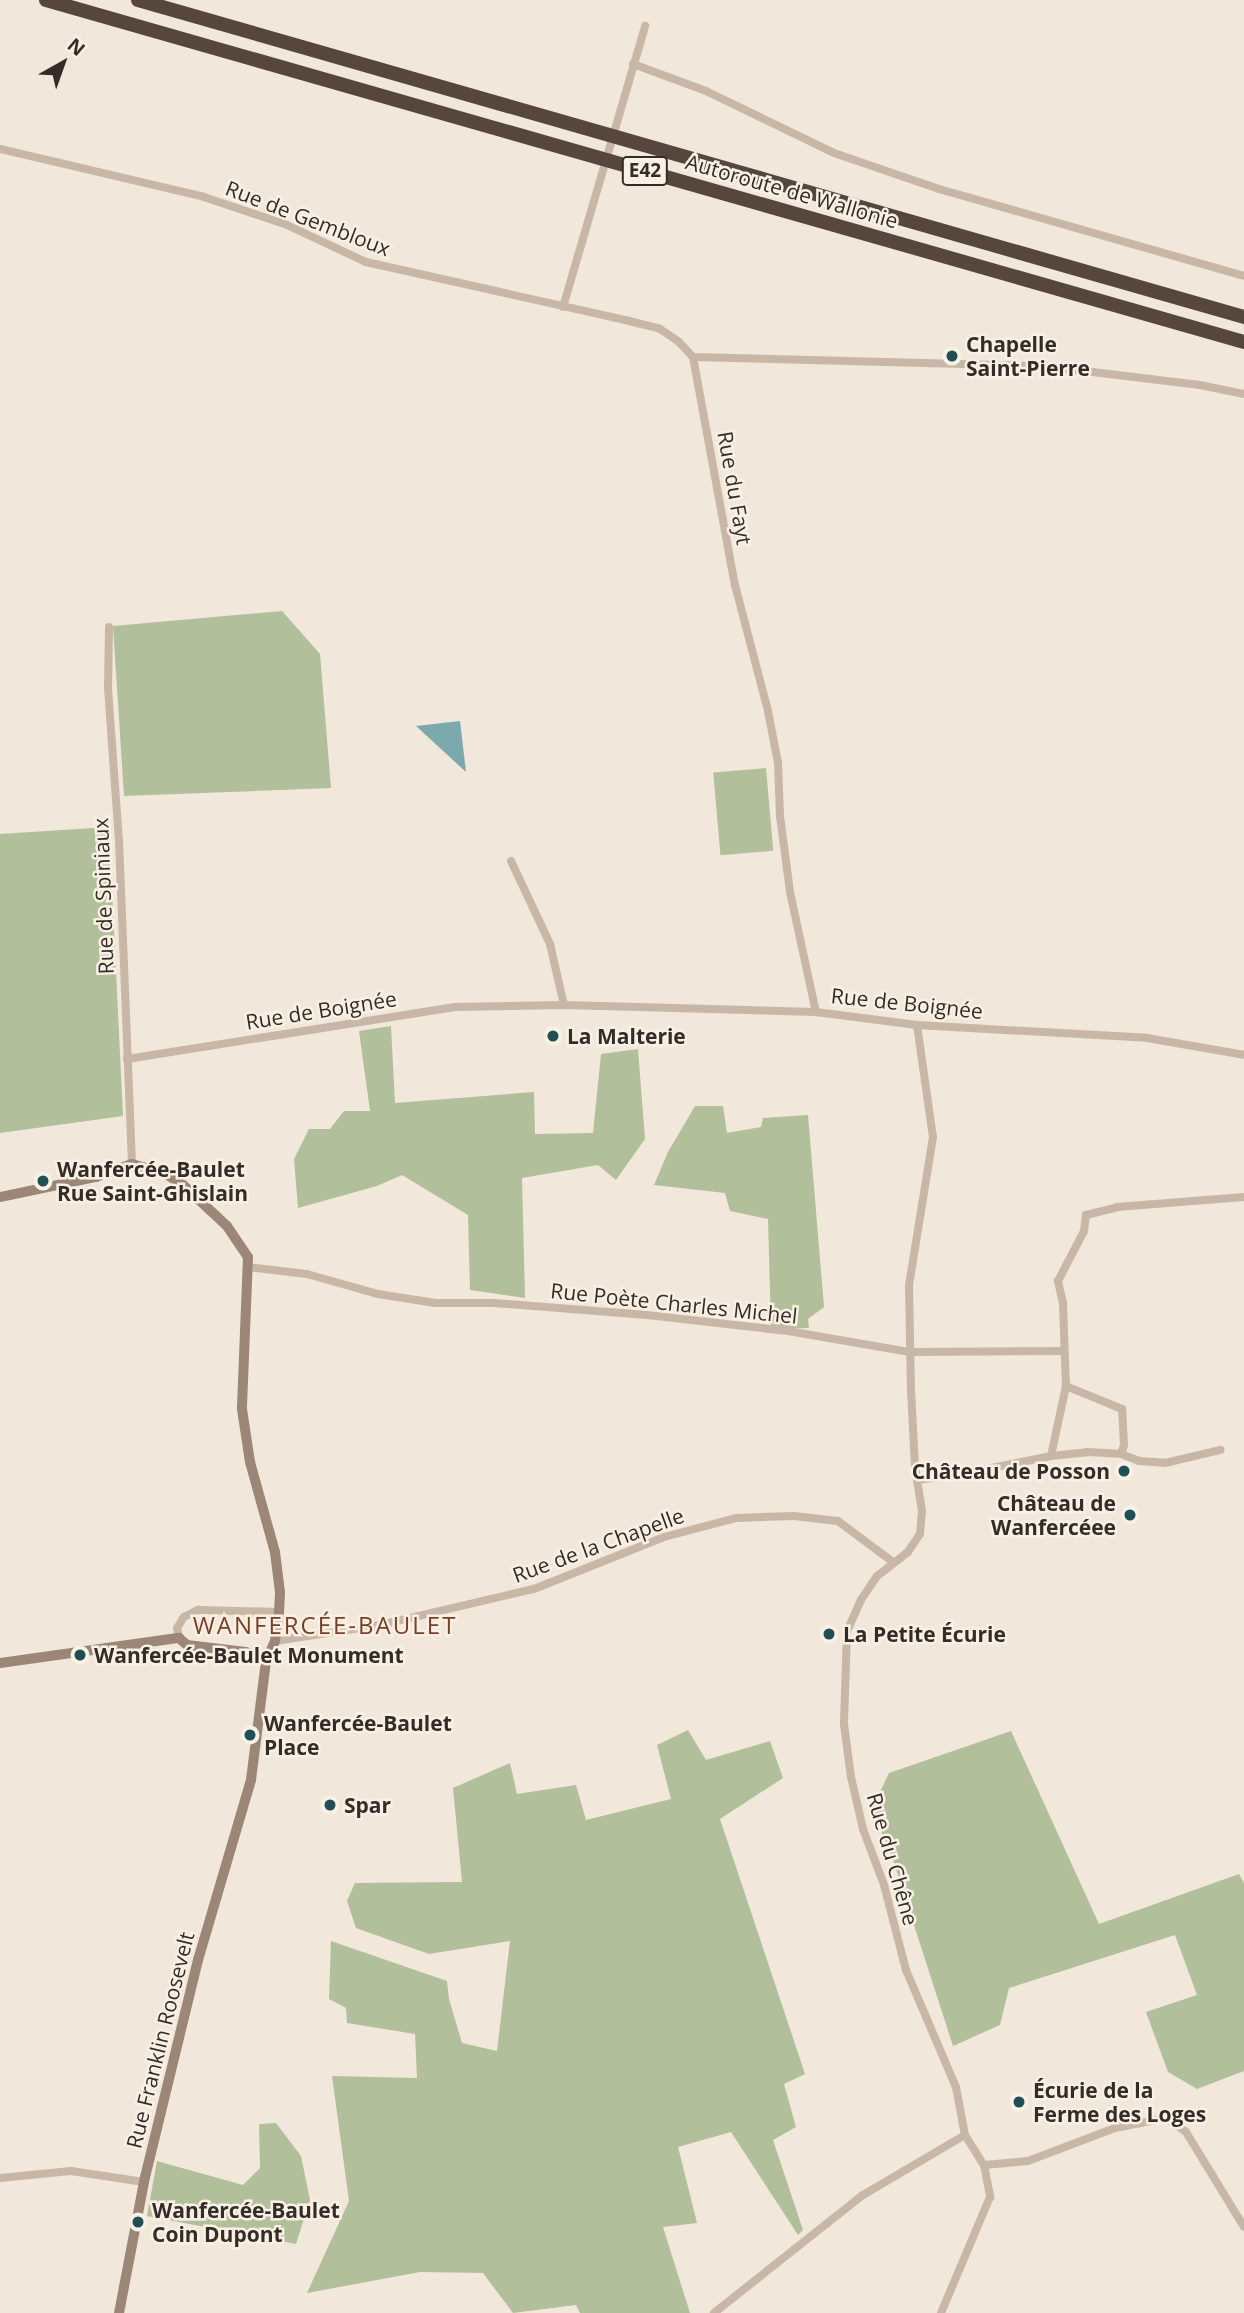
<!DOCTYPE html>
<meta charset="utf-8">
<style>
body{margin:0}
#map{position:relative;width:1244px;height:2313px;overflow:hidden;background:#f1e7da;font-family:"Open Sans",sans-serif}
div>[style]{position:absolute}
.green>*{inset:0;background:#b2bf9b;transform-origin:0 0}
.water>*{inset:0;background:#7aaaad}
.minor>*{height:8px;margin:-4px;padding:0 4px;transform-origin:4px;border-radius:4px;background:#c8b7a7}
.secondary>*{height:10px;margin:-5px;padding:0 5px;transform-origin:5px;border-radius:5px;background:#9c8678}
.motorway>*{height:14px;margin:-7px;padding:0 7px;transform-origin:7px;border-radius:7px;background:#56463e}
.dots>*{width:19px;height:19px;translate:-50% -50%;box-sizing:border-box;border:4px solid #f9f1e6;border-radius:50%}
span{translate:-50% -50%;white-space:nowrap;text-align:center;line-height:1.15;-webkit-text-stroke:5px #f9f1e6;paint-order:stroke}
.shield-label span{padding:2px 5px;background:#f9f1e6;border:2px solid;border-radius:5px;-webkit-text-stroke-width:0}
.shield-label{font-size:19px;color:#352c27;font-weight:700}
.street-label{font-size:21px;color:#352c27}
.poi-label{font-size:21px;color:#352c27;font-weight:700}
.left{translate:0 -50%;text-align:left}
.right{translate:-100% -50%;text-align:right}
.quarter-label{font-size:24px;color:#813b22;letter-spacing:2px}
.north{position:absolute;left:28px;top:28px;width:70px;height:70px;-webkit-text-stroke:5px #f9f1e6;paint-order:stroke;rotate:40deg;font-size:19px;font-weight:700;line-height:28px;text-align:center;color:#352c27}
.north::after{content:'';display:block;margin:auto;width:24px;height:32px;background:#352c27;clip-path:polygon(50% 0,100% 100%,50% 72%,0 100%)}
</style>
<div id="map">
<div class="green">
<i style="clip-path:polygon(282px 611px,320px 654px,331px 788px,124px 796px,113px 626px)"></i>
<i style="left:766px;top:768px;width:83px;height:53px;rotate:85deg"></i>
<i style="clip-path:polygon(109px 827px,123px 1116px,0 1133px,0 834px)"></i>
<i style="clip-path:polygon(391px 1026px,395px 1103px,534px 1092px,535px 1134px,593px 1133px,601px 1054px,638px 1049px,645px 1139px,616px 1180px,598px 1165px,522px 1178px,525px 1298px,470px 1290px,468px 1215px,402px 1175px,377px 1186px,298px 1208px,294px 1159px,309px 1129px,330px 1129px,344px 1111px,370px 1111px,359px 1031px)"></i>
<i style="clip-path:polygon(695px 1106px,723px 1106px,727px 1133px,761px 1127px,763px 1118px,808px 1115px,824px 1307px,808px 1319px,809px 1328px,771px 1329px,768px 1219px,730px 1211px,725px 1193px,654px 1185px,668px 1152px)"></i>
<i style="clip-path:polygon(688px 1730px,706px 1760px,770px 1741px,783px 1778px,720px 1819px,805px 2074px,784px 2084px,796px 2127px,773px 2140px,803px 2230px,798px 2235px,731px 2132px,678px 2147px,697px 2223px,663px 2227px,690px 2313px,580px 2313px,576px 2305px,513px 2313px,483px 2273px,420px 2272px,307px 2293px,349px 2201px,332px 2076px,417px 2078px,415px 2034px,347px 2023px,346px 2008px,329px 1999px,331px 1941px,447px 1981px,449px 1999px,462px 2043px,497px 2051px,510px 1941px,429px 1954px,356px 1928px,347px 1901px,355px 1883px,462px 1882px,453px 1788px,510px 1763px,517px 1794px,576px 1785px,586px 1820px,671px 1799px,657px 1745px)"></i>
<i style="clip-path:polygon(1011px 1731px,1099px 1924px,1239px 1874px,1244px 1883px,1244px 2071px,1197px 2089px,1168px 2072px,1146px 2012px,1197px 1995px,1175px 1935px,1009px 1988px,1000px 2025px,953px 2046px,893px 1860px,872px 1809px,889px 1773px)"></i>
<i style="clip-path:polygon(276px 2123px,301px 2156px,310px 2200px,296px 2244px,147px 2216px,157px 2161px,243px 2185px,260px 2168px,259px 2124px)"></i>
</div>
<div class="water">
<i style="clip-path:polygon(460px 721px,466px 772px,416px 726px)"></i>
</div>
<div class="minor">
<i style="left:633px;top:64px;width:78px;rotate:20.3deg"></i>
<i style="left:706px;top:91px;width:142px;rotate:25.8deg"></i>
<i style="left:834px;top:153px;width:111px;rotate:18.9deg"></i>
<i style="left:939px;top:189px;width:317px;rotate:15.9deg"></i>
<i style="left:0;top:149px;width:210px;rotate:13.2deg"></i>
<i style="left:204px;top:197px;width:88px;rotate:18.6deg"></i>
<i style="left:287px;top:225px;width:87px;rotate:25.1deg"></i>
<i style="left:366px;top:262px;width:265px;rotate:12.6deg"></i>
<i style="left:625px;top:320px;width:36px;rotate:14deg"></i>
<i style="left:660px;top:329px;width:23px;rotate:34deg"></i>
<i style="left:679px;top:342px;width:21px;rotate:47deg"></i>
<i style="left:693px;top:357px;width:232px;rotate:79.6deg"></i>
<i style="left:735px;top:585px;width:130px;rotate:75.3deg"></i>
<i style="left:768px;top:711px;width:53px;rotate:79.1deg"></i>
<i style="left:778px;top:763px;width:53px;rotate:87.8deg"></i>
<i style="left:780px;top:816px;width:77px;rotate:82.5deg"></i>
<i style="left:790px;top:892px;width:123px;rotate:77.8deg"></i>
<i style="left:563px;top:307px;width:293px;rotate:-73.7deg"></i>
<i style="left:693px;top:357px;width:350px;rotate:1.5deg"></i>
<i style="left:1043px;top:366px;width:158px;rotate:6.9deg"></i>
<i style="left:1200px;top:385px;width:45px;rotate:11.6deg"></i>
<i style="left:109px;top:627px;width:61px;rotate:90.9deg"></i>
<i style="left:108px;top:688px;width:153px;rotate:85.9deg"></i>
<i style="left:119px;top:841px;width:323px;rotate:87.7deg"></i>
<i style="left:511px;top:861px;width:92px;rotate:64.8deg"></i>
<i style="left:550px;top:944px;width:63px;rotate:77.1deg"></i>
<i style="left:917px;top:1025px;width:113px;rotate:81.9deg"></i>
<i style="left:933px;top:1137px;width:151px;rotate:99.2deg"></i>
<i style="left:909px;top:1286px;width:104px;rotate:88.9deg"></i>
<i style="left:911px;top:1390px;width:77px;rotate:87deg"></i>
<i style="left:915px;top:1467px;width:45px;rotate:81deg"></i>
<i style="left:922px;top:1511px;width:23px;rotate:95deg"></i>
<i style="left:920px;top:1534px;width:22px;rotate:124deg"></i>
<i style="left:908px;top:1552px;width:39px;rotate:142deg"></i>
<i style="left:877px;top:1576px;width:29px;rotate:124deg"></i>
<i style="left:861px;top:1600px;width:35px;rotate:114deg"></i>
<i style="left:847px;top:1632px;width:92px;rotate:91.9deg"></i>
<i style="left:844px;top:1724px;width:53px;rotate:82.5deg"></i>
<i style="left:851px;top:1777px;width:53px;rotate:77deg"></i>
<i style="left:863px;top:1829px;width:60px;rotate:69.4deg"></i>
<i style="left:884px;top:1885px;width:88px;rotate:75.5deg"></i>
<i style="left:906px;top:1970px;width:127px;rotate:66.9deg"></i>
<i style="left:956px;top:2087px;width:49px;rotate:79.4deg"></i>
<i style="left:965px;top:2135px;width:36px;rotate:58deg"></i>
<i style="left:984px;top:2165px;width:33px;rotate:79deg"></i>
<i style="left:990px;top:2197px;width:126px;rotate:112.9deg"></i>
<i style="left:127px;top:1059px;width:332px;rotate:-9deg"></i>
<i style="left:455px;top:1007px;width:109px;rotate:-1.1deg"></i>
<i style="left:564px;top:1005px;width:252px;rotate:1.6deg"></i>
<i style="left:816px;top:1012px;width:102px;rotate:7.3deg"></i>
<i style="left:917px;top:1025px;width:230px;rotate:3.2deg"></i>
<i style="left:1147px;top:1038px;width:98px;rotate:9.9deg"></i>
<i style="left:248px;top:1267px;width:59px;rotate:6.8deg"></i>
<i style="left:307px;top:1274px;width:74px;rotate:15.7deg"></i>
<i style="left:378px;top:1294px;width:58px;rotate:9deg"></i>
<i style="left:435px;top:1303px;width:59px"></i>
<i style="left:494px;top:1303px;width:153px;rotate:4.5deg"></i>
<i style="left:647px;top:1315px;width:142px;rotate:6.5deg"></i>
<i style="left:788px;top:1331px;width:124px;rotate:9.8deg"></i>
<i style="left:910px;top:1352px;width:154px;rotate:-0.4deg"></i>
<i style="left:1121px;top:1454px;width:19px;rotate:21deg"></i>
<i style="left:1139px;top:1461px;width:26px;rotate:4deg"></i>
<i style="left:1165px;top:1463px;width:57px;rotate:-13.3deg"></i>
<i style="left:1051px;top:1456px;width:36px;rotate:-6deg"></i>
<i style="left:1087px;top:1452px;width:34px;rotate:3deg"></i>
<i style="left:1121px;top:1454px;width:9px;rotate:-72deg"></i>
<i style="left:1124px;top:1445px;width:36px;rotate:-93deg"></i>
<i style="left:1122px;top:1409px;width:61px;rotate:-157.7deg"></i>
<i style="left:917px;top:1480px;width:40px;rotate:-7.1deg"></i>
<i style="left:957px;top:1475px;width:96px;rotate:-11.4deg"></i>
<i style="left:1051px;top:1456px;width:72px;rotate:-77.9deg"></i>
<i style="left:1066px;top:1386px;width:83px;rotate:-92.1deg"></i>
<i style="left:1063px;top:1303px;width:23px;rotate:-103deg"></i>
<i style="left:1058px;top:1281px;width:56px;rotate:-62.5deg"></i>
<i style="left:1084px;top:1231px;width:16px;rotate:-83deg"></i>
<i style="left:1086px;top:1215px;width:32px;rotate:-14deg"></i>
<i style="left:1117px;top:1207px;width:127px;rotate:-4.5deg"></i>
<i style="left:179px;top:1638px;width:10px;rotate:-101deg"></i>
<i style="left:177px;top:1628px;width:13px;rotate:-58deg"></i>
<i style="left:184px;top:1617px;width:16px;rotate:-27deg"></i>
<i style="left:198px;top:1610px;width:81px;rotate:1.4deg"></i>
<i style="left:275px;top:1641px;width:106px;rotate:-8.7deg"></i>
<i style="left:380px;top:1625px;width:158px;rotate:-13.2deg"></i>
<i style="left:534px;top:1589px;width:140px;rotate:-21.8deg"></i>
<i style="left:664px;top:1537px;width:74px;rotate:-14.8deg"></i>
<i style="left:736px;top:1518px;width:58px;rotate:-2deg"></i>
<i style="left:794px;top:1516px;width:44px;rotate:6.5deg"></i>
<i style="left:838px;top:1521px;width:69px;rotate:36.7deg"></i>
<i style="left:984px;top:2165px;width:44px;rotate:-5.2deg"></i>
<i style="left:1028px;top:2161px;width:93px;rotate:-20.8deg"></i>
<i style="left:1115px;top:2128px;width:52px;rotate:-11.1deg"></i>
<i style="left:1166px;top:2118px;width:24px;rotate:35deg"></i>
<i style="left:1186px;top:2132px;width:111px;rotate:58.6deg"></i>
<i style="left:0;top:2178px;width:71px;rotate:-5.6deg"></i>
<i style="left:71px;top:2171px;width:74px;rotate:8.6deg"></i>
<i style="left:714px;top:2313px;width:190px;rotate:-38.4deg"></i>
<i style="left:863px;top:2195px;width:118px;rotate:-30.5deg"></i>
</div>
<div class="secondary">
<i style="left:0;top:1197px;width:98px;rotate:-11.8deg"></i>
<i style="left:96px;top:1177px;width:38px;rotate:-20deg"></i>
<i style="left:132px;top:1164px;width:35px;rotate:16deg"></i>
<i style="left:166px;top:1174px;width:20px;rotate:33deg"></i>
<i style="left:183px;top:1185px;width:60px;rotate:43deg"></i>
<i style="left:227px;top:1226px;width:37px;rotate:56deg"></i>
<i style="left:248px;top:1257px;width:152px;rotate:92.3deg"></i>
<i style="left:242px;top:1409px;width:54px;rotate:81.4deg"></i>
<i style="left:250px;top:1462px;width:93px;rotate:74.5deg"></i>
<i style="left:275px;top:1552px;width:41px;rotate:83deg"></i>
<i style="left:280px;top:1593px;width:19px;rotate:93deg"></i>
<i style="left:279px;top:1612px;width:29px;rotate:98deg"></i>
<i style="left:275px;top:1641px;width:22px;rotate:114deg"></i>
<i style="left:266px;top:1661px;width:120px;rotate:97.2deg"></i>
<i style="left:251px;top:1780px;width:188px;rotate:106.4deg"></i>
<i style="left:198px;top:1960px;width:228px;rotate:103.7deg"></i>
<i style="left:144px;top:2182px;width:133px;rotate:100.8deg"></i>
<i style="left:0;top:1663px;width:181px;rotate:-8deg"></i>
<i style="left:179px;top:1638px;width:11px;rotate:41deg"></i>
<i style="left:187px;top:1645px;width:59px;rotate:6.8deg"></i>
<i style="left:246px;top:1652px;width:22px;rotate:24deg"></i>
</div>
<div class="motorway">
<i style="left:46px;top:0;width:1246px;rotate:15.93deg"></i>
<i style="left:138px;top:0;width:1151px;rotate:15.99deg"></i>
</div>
<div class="dots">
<i style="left:952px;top:356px;background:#1e5055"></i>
<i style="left:553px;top:1036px;background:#1e5055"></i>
<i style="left:43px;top:1181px;background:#1e5055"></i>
<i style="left:1124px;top:1471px;background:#1e5055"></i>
<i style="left:1130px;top:1515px;background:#1e5055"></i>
<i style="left:829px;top:1634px;background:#1e5055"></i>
<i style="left:80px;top:1655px;background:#1e5055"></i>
<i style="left:250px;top:1735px;background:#1e5055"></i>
<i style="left:330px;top:1805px;background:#1e5055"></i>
<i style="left:1019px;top:2102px;background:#1e5055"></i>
<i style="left:138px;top:2222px;background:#1e5055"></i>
</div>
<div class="shield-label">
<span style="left:645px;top:171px">E42</span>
</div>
<div class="street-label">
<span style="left:792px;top:191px;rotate:16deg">Autoroute de Wallonie</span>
<span style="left:308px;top:218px;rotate:21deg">Rue de Gembloux</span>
<span style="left:735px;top:488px;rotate:80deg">Rue du Fayt</span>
<span style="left:103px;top:896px;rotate:-92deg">Rue de Spiniaux</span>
<span style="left:907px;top:1003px;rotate:6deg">Rue de Boignée</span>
<span style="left:321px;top:1010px;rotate:-9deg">Rue de Boignée</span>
<span style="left:674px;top:1303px;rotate:6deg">Rue Poète Charles Michel</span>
<span style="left:598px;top:1545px;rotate:-20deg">Rue de la Chapelle</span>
<span style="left:893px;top:1859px;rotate:74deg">Rue du Chêne</span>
<span style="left:160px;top:2040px;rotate:-76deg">Rue Franklin Roosevelt</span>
</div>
<div class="poi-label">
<span class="left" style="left:966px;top:356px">Chapelle<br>Saint-Pierre</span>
<span class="left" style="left:567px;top:1036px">La Malterie</span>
<span class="left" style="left:57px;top:1181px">Wanfercée-Baulet<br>Rue Saint-Ghislain</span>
<span class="right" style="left:1110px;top:1471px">Château de Posson</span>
<span class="right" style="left:1116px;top:1515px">Château de<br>Wanfercéee</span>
<span class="left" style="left:843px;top:1634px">La Petite Écurie</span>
<span class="left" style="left:94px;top:1655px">Wanfercée-Baulet Monument</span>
<span class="left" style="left:264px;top:1735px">Wanfercée-Baulet<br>Place</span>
<span class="left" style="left:344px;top:1805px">Spar</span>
<span class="left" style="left:1033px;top:2102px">Écurie de la<br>Ferme des Loges</span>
<span class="left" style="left:152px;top:2222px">Wanfercée-Baulet<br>Coin Dupont</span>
</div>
<div class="quarter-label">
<span style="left:325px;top:1625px">WANFERCÉE-BAULET</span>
</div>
<div class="north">N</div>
</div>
